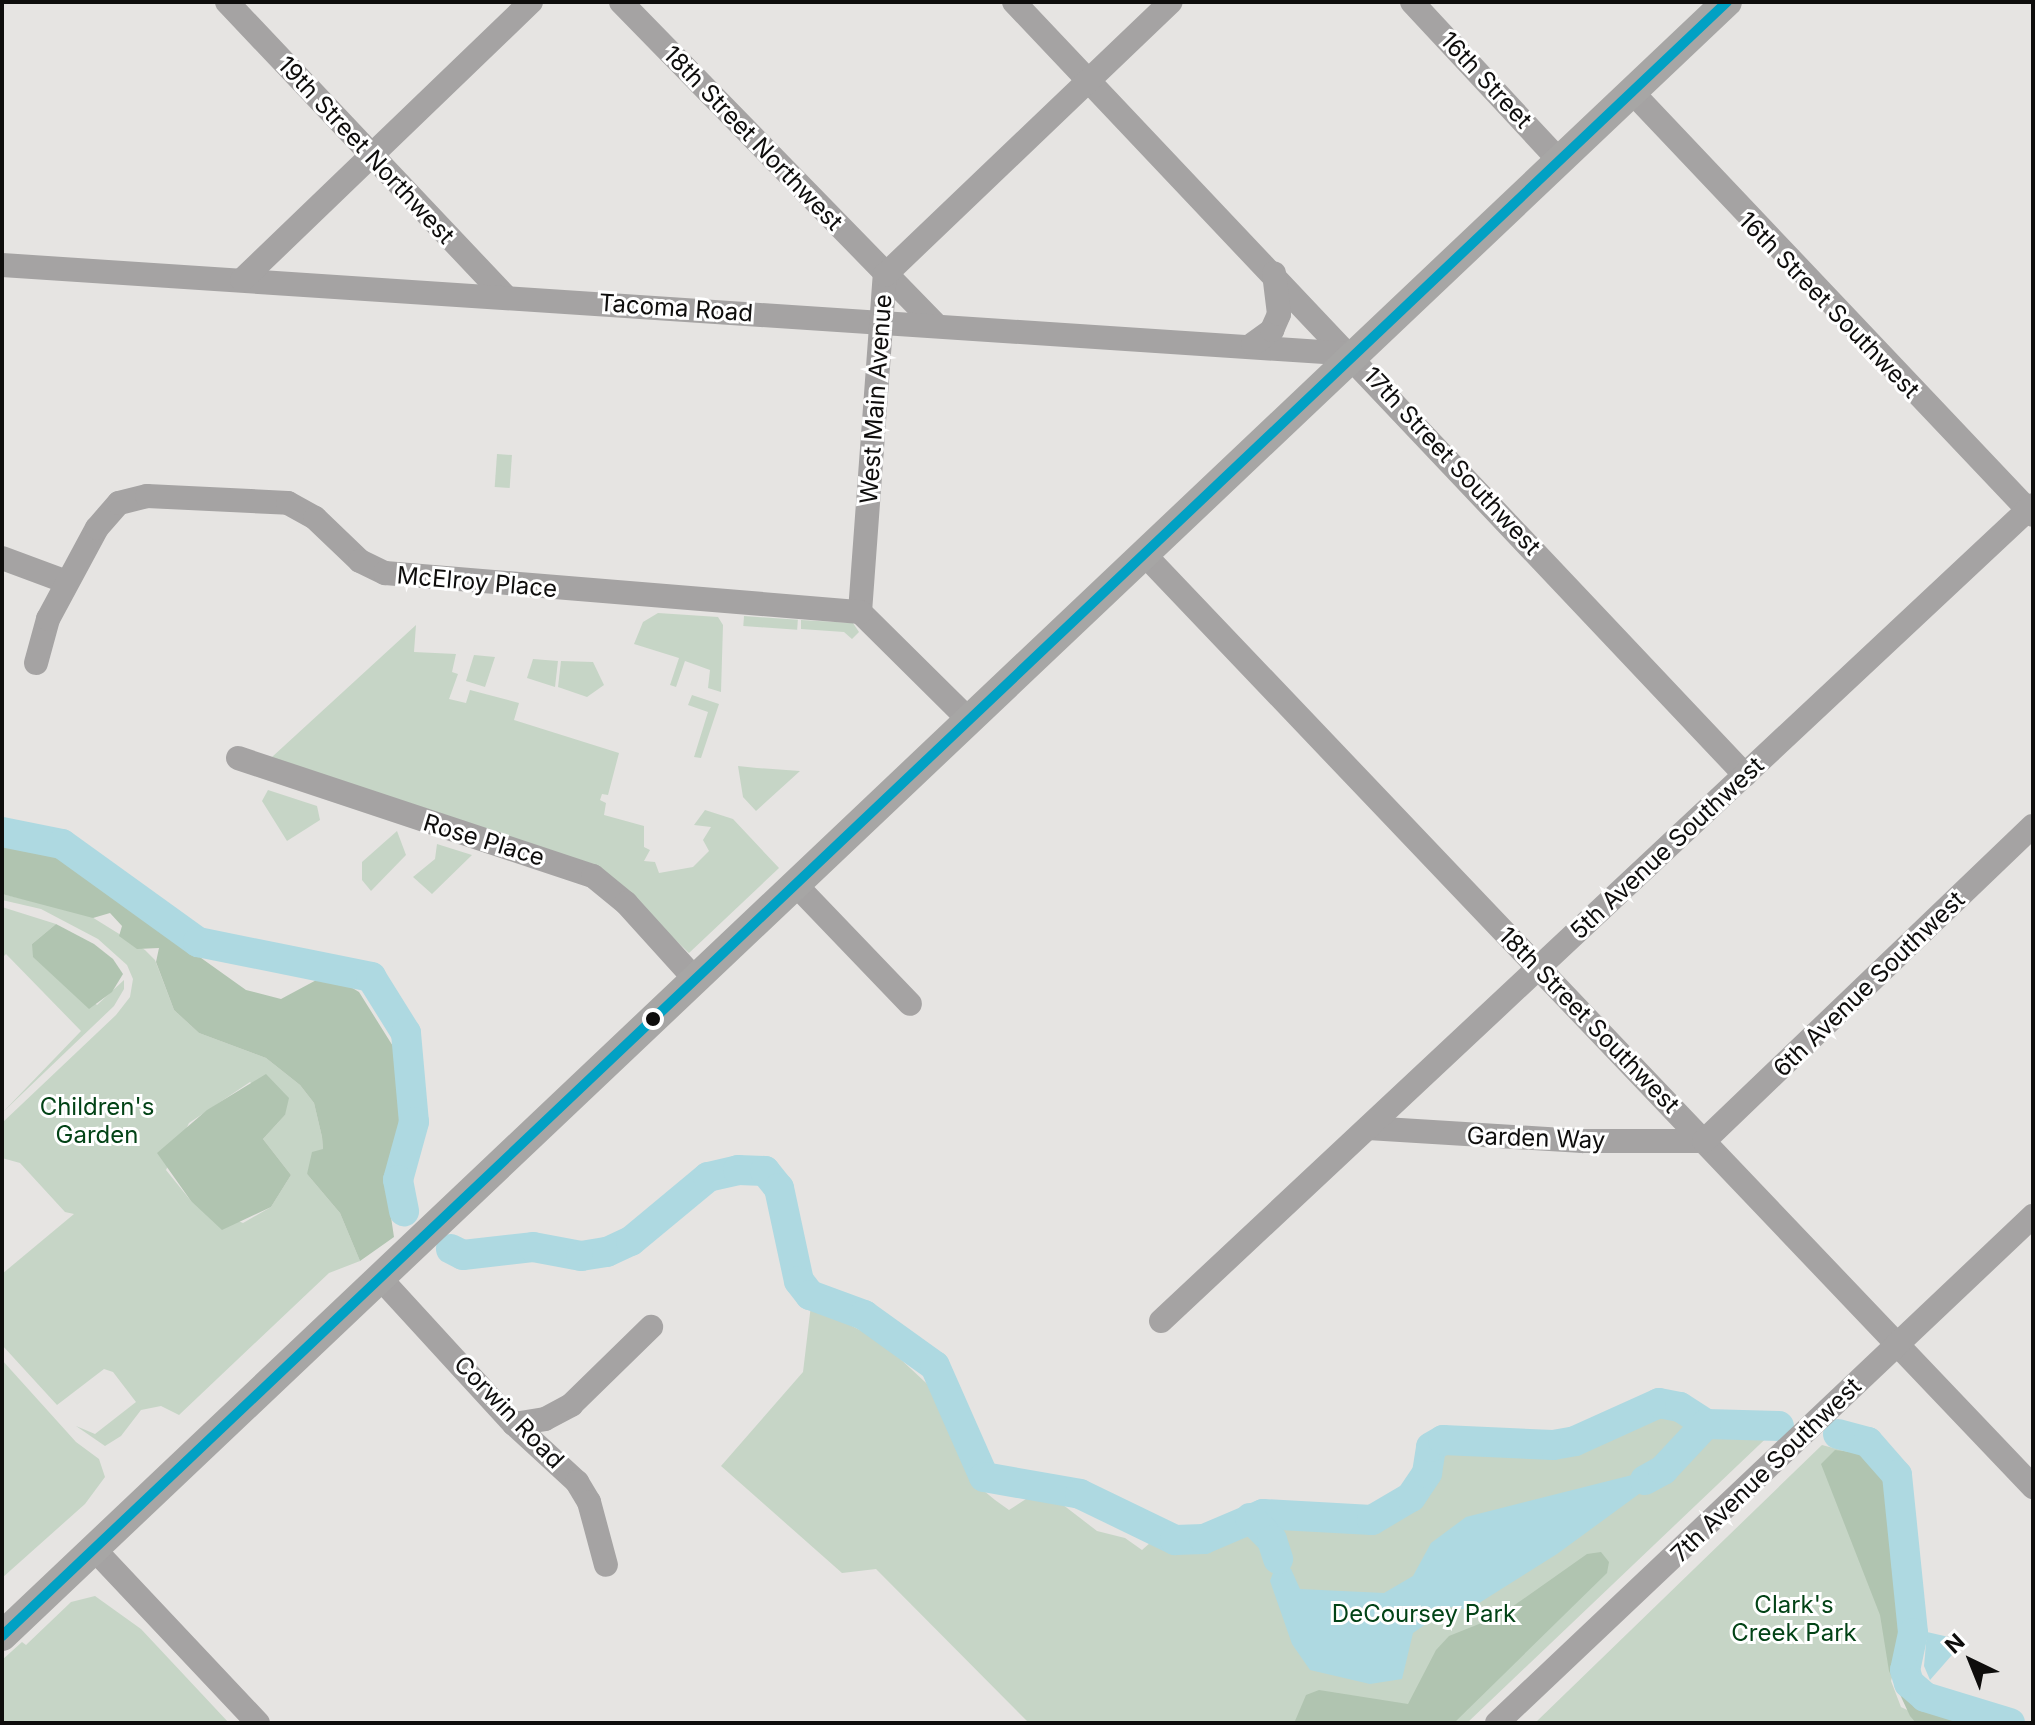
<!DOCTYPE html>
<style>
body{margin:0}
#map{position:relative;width:2035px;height:1725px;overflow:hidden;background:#e6e4e2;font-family:Inter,sans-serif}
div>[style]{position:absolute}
.green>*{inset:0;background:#c6d5c6;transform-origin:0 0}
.forest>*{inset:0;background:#b0c4b0}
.water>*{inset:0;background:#aed9e1}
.river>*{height:30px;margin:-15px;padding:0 15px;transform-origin:15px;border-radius:15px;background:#aed9e1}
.minor>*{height:24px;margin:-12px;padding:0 12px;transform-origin:12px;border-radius:12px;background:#a5a3a3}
.major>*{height:30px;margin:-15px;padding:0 15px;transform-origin:15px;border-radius:15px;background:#a7a6a5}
.bus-1>*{height:10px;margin:-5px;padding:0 5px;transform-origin:5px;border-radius:5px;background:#01a1c4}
.dots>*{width:22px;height:22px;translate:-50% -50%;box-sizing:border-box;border:4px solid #fff;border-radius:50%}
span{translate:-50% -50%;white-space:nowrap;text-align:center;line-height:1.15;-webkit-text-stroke:6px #fff;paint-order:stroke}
.street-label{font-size:24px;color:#0e0d0c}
.park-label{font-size:24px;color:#024316}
.frame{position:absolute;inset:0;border:4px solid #0e0d0c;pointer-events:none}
.north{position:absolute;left:1931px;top:1621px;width:80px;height:80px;-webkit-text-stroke:6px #fff;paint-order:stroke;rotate:317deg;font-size:22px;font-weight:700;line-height:32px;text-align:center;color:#0e0d0c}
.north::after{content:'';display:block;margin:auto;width:28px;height:36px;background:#0e0d0c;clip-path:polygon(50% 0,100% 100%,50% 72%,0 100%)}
</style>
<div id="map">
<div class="green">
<i style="left:497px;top:454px;width:15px;height:33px;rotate:4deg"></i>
<i style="clip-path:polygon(658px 613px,718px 617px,723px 625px,721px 692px,708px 688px,710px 670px,685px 661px,676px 687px,670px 685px,679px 658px,634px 644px,643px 622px)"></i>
<i style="left:744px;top:616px;width:54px;height:10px;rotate:4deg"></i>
<i style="clip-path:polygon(801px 620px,853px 623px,859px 632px,852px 639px,844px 632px,801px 629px)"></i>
<i style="clip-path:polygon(416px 625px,414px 652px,456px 654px,452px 672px,458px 674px,449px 699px,466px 703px,470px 690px,519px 703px,514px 720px,619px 753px,608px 795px,602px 794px,600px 800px,606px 803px,604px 815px,644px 826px,644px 847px,650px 850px,644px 861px,655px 862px,659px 873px,693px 867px,709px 851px,703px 840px,711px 827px,694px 825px,705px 810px,733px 819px,779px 868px,689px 953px,639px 905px,272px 757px)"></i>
<i style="clip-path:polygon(474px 655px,495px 657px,485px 687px,466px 681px)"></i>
<i style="clip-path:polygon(533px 659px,558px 661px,555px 687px,527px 678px)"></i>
<i style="clip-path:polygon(561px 661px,593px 662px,604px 685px,587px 697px,558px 687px)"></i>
<i style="clip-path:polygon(692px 695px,719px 704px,701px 758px,694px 757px,708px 712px,688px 705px)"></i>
<i style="clip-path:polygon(738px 766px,757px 768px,800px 771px,756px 811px,743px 797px)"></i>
<i style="clip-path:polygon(268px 790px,317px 806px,320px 820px,287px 841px,262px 801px)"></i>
<i style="clip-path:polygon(397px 831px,406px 855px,371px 891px,362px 880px,362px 862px)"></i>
<i style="clip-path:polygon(437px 844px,472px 855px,432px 894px,413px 877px,435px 859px)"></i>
<i style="clip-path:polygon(evenodd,2px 894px,87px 914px,145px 950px,155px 960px,174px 1010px,199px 1033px,266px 1058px,300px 1085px,314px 1103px,322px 1137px,323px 1149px,307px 1174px,340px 1213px,360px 1261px,329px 1273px,179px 1415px,161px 1406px,141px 1410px,121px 1436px,105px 1446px,76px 1426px,95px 1434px,136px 1402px,113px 1372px,104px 1369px,57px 1405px,2px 1345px,2px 1274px,74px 1214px,65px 1212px,20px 1163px,2px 1158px,2px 1123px,116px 1015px,130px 997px,133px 979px,127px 965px,98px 939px,41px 909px,2px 900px,2px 894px,250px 1082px,285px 1115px,263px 1139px,291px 1175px,271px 1207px,243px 1223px,191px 1201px,166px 1170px,189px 1123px,250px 1082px)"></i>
<i style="clip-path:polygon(2px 907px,56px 924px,32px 944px,97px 1005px,124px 980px,124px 989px,114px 1006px,2px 1113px,81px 1031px,6px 954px,2px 958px)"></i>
<i style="clip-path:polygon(811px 1305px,881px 1341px,939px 1395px,972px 1481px,995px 1500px,1009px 1510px,1029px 1497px,1058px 1501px,1097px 1531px,1125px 1538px,1142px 1550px,1160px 1534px,1189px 1542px,1204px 1539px,1263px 1514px,1372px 1520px,1411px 1497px,1427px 1473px,1431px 1447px,1443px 1440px,1553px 1445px,1575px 1441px,1659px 1403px,1680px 1407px,1706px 1424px,1779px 1426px,1467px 1723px,1029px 1723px,876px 1569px,842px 1573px,721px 1466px,803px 1372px)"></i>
<i style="clip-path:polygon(2px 1360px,76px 1442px,99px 1459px,105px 1477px,85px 1504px,2px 1578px)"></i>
<i style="clip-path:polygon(1822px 1445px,1856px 1454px,1888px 1535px,1901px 1646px,1891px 1681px,1901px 1707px,1934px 1723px,1535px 1723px)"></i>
<i style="clip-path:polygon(95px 1596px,141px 1629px,229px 1723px,2px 1723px,2px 1660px,22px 1642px,26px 1645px,71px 1602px)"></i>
</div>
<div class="forest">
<i style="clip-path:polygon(2px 843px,58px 856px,246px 990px,281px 999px,322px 977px,334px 977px,359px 992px,401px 1059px,400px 1124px,385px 1177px,394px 1237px,360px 1261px,340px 1213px,307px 1174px,312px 1152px,323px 1149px,322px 1137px,314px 1103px,300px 1085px,266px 1058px,199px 1033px,174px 1010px,156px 962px,159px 948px,137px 949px,119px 936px,122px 926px,110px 913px,93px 918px,2px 894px)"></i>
<i style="clip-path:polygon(56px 924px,94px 944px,113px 959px,123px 974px,112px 992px,89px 1009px,33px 957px,32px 944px)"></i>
<i style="clip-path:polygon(266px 1074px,289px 1098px,285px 1115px,263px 1139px,291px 1175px,271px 1207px,222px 1230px,191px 1201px,157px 1153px,207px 1110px)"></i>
<i style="clip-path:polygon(1835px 1450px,1866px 1454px,1890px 1477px,1907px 1629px,1897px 1669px,1903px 1695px,1935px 1714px,1970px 1723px,1916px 1723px,1910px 1716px,1889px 1671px,1880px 1615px,1821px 1464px)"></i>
<i style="clip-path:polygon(1601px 1552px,1609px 1562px,1607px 1573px,1454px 1723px,1295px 1721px,1306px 1695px,1319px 1690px,1408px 1704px,1436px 1650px,1449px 1636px,1499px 1616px,1587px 1554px)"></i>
</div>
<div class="water">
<i style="clip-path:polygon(1632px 1475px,1645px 1480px,1639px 1494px,1557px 1554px,1468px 1610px,1451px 1607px,1413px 1633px,1402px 1679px,1370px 1684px,1310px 1670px,1292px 1644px,1270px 1581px,1278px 1559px,1291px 1569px,1300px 1589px,1384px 1593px,1413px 1576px,1431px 1543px,1466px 1517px)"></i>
<i style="clip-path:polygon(1927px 1632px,1953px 1638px,1959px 1647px,1930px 1680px,1924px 1666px)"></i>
</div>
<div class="river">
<i style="left:2px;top:832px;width:61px;rotate:11.3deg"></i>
<i style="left:62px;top:844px;width:168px;rotate:35.8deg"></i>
<i style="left:198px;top:942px;width:177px;rotate:11.4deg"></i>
<i style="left:371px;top:977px;width:66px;rotate:58deg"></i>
<i style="left:406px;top:1033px;width:89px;rotate:84.9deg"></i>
<i style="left:414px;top:1122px;width:60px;rotate:105.4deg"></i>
<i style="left:398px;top:1180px;width:32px;rotate:79deg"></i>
<i style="left:451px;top:1249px;width:13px;rotate:27deg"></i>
<i style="left:463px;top:1255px;width:70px;rotate:-6.5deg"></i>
<i style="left:533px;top:1247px;width:49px;rotate:10.6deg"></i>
<i style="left:581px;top:1256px;width:26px;rotate:-9deg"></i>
<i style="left:607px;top:1252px;width:26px;rotate:-25deg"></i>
<i style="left:631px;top:1241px;width:100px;rotate:-39.7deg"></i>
<i style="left:708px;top:1177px;width:31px;rotate:-13deg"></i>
<i style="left:738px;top:1170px;width:27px;rotate:2deg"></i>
<i style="left:765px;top:1171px;width:22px;rotate:51deg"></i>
<i style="left:779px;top:1188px;width:95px;rotate:77.9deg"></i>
<i style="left:799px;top:1281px;width:18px;rotate:52deg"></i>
<i style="left:810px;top:1295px;width:58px;rotate:20.3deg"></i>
<i style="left:864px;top:1315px;width:87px;rotate:35.7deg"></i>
<i style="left:935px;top:1366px;width:121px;rotate:66.2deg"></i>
<i style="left:984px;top:1477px;width:97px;rotate:10deg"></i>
<i style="left:1080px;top:1494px;width:106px;rotate:25.8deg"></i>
<i style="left:1175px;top:1540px;width:29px;rotate:-2deg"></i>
<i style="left:1204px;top:1539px;width:64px;rotate:-23deg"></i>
<i style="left:1263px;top:1514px;width:109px;rotate:3.2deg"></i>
<i style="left:1372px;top:1520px;width:45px;rotate:-30.5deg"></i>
<i style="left:1411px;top:1497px;width:29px;rotate:-56deg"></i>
<i style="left:1427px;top:1473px;width:26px;rotate:-81deg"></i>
<i style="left:1431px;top:1447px;width:14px;rotate:-30deg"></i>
<i style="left:1443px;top:1440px;width:110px;rotate:2.6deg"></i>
<i style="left:1553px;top:1445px;width:22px;rotate:-10deg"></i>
<i style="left:1575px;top:1441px;width:92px;rotate:-24.3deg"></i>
<i style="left:1659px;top:1403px;width:21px;rotate:11deg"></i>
<i style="left:1680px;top:1407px;width:31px;rotate:33deg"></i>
<i style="left:1706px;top:1424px;width:73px;rotate:1.6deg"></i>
<i style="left:1838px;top:1434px;width:31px;rotate:15deg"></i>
<i style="left:1868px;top:1442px;width:44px;rotate:48.7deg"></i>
<i style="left:1897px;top:1475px;width:159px;rotate:84.2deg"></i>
<i style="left:1913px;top:1633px;width:38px;rotate:102deg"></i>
<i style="left:1905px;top:1670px;width:14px;rotate:73deg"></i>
<i style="left:1909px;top:1683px;width:21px;rotate:41deg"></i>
<i style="left:1925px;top:1697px;width:89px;rotate:17deg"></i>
<i style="left:1645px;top:1480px;width:21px;rotate:-29deg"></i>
<i style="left:1663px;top:1470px;width:63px;rotate:-46.9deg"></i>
<i style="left:1250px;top:1518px;width:31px;rotate:45deg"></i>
<i style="left:1272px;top:1540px;width:20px;rotate:72deg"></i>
</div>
<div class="minor">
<i style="left:227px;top:2px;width:406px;rotate:46.6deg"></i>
<i style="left:621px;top:2px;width:451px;rotate:45.7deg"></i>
<i style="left:1014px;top:2px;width:1064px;rotate:46.6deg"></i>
<i style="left:1412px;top:2px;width:214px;rotate:47.1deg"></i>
<i style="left:1631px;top:91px;width:584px;rotate:46.53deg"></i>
<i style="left:2px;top:265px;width:1352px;rotate:3.77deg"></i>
<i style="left:242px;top:280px;width:401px;rotate:-43.9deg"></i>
<i style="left:1253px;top:344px;width:24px;rotate:-36deg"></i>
<i style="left:1272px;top:330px;width:17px;rotate:-66deg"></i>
<i style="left:1279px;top:314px;width:41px;rotate:-97deg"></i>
<i style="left:1144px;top:554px;width:1289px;rotate:46.38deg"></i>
<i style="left:2px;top:558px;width:69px;rotate:20.3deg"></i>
<i style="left:860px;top:612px;width:338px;rotate:-85.8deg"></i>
<i style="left:885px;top:275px;width:395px;rotate:-43.7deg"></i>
<i style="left:860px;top:612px;width:153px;rotate:44.7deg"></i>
<i style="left:36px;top:663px;width:46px;rotate:-74.7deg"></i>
<i style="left:48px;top:619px;width:103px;rotate:-61.7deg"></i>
<i style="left:97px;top:528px;width:33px;rotate:-49deg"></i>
<i style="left:119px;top:503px;width:29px;rotate:-14deg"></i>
<i style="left:147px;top:496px;width:141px;rotate:2.8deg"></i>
<i style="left:288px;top:503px;width:31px;rotate:29deg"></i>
<i style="left:315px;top:518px;width:62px;rotate:43.7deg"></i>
<i style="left:360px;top:561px;width:28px;rotate:26deg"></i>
<i style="left:385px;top:573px;width:477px;rotate:4.7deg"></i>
<i style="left:238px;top:758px;width:374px;rotate:18.4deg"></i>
<i style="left:593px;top:876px;width:43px;rotate:39.3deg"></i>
<i style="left:626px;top:903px;width:100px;rotate:47.8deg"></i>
<i style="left:795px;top:884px;width:166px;rotate:46.2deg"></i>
<i style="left:1368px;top:1128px;width:215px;rotate:3.5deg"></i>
<i style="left:1583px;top:1141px;width:121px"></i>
<i style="left:1704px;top:1141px;width:455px;rotate:-43.8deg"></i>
<i style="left:380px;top:1278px;width:198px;rotate:47.5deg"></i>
<i style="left:514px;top:1424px;width:86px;rotate:42.6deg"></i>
<i style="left:577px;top:1482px;width:23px;rotate:59deg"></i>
<i style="left:589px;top:1502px;width:65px;rotate:74.9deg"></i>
<i style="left:1161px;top:1321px;width:1194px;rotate:-43.1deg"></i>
<i style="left:514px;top:1424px;width:31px;rotate:-9deg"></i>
<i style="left:545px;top:1419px;width:30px;rotate:-28deg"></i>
<i style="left:571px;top:1405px;width:112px;rotate:-44.3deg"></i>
<i style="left:94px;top:1549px;width:239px;rotate:46.7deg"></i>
<i style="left:1497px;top:1723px;width:738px;rotate:-43.41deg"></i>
</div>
<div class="major">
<i style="left:2px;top:1636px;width:2376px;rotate:-43.45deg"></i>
</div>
<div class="bus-1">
<i style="left:2px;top:1636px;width:2376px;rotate:-43.45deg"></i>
</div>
<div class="dots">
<i style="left:653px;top:1019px;background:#0e0d0c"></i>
</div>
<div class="street-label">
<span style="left:1486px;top:80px;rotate:47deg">16th Street</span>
<span style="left:753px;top:138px;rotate:46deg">18th Street Northwest</span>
<span style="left:366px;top:150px;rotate:47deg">19th Street Northwest</span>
<span style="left:1829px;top:305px;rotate:46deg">16th Street Southwest</span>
<span style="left:676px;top:308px;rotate:4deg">Tacoma Road</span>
<span style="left:876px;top:399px;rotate:-86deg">West Main Avenue</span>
<span style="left:1452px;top:461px;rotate:47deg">17th Street Southwest</span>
<span style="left:477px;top:582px;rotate:5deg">McElroy Place</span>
<span style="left:484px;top:840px;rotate:17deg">Rose Place</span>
<span style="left:1667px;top:848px;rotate:-43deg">5th Avenue Southwest</span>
<span style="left:1869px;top:984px;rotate:-44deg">6th Avenue Southwest</span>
<span style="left:1589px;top:1020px;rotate:46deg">18th Street Southwest</span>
<span style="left:1536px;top:1138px;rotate:2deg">Garden Way</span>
<span style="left:509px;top:1412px;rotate:46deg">Corwin Road</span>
<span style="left:1766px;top:1470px;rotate:-44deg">7th Avenue Southwest</span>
</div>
<div class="park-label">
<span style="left:97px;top:1121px">Children's<br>Garden</span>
<span style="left:1794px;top:1619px">Clark's<br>Creek Park</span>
<span style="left:1424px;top:1614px">DeCoursey Park</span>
</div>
<div class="frame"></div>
<div class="north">N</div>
</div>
